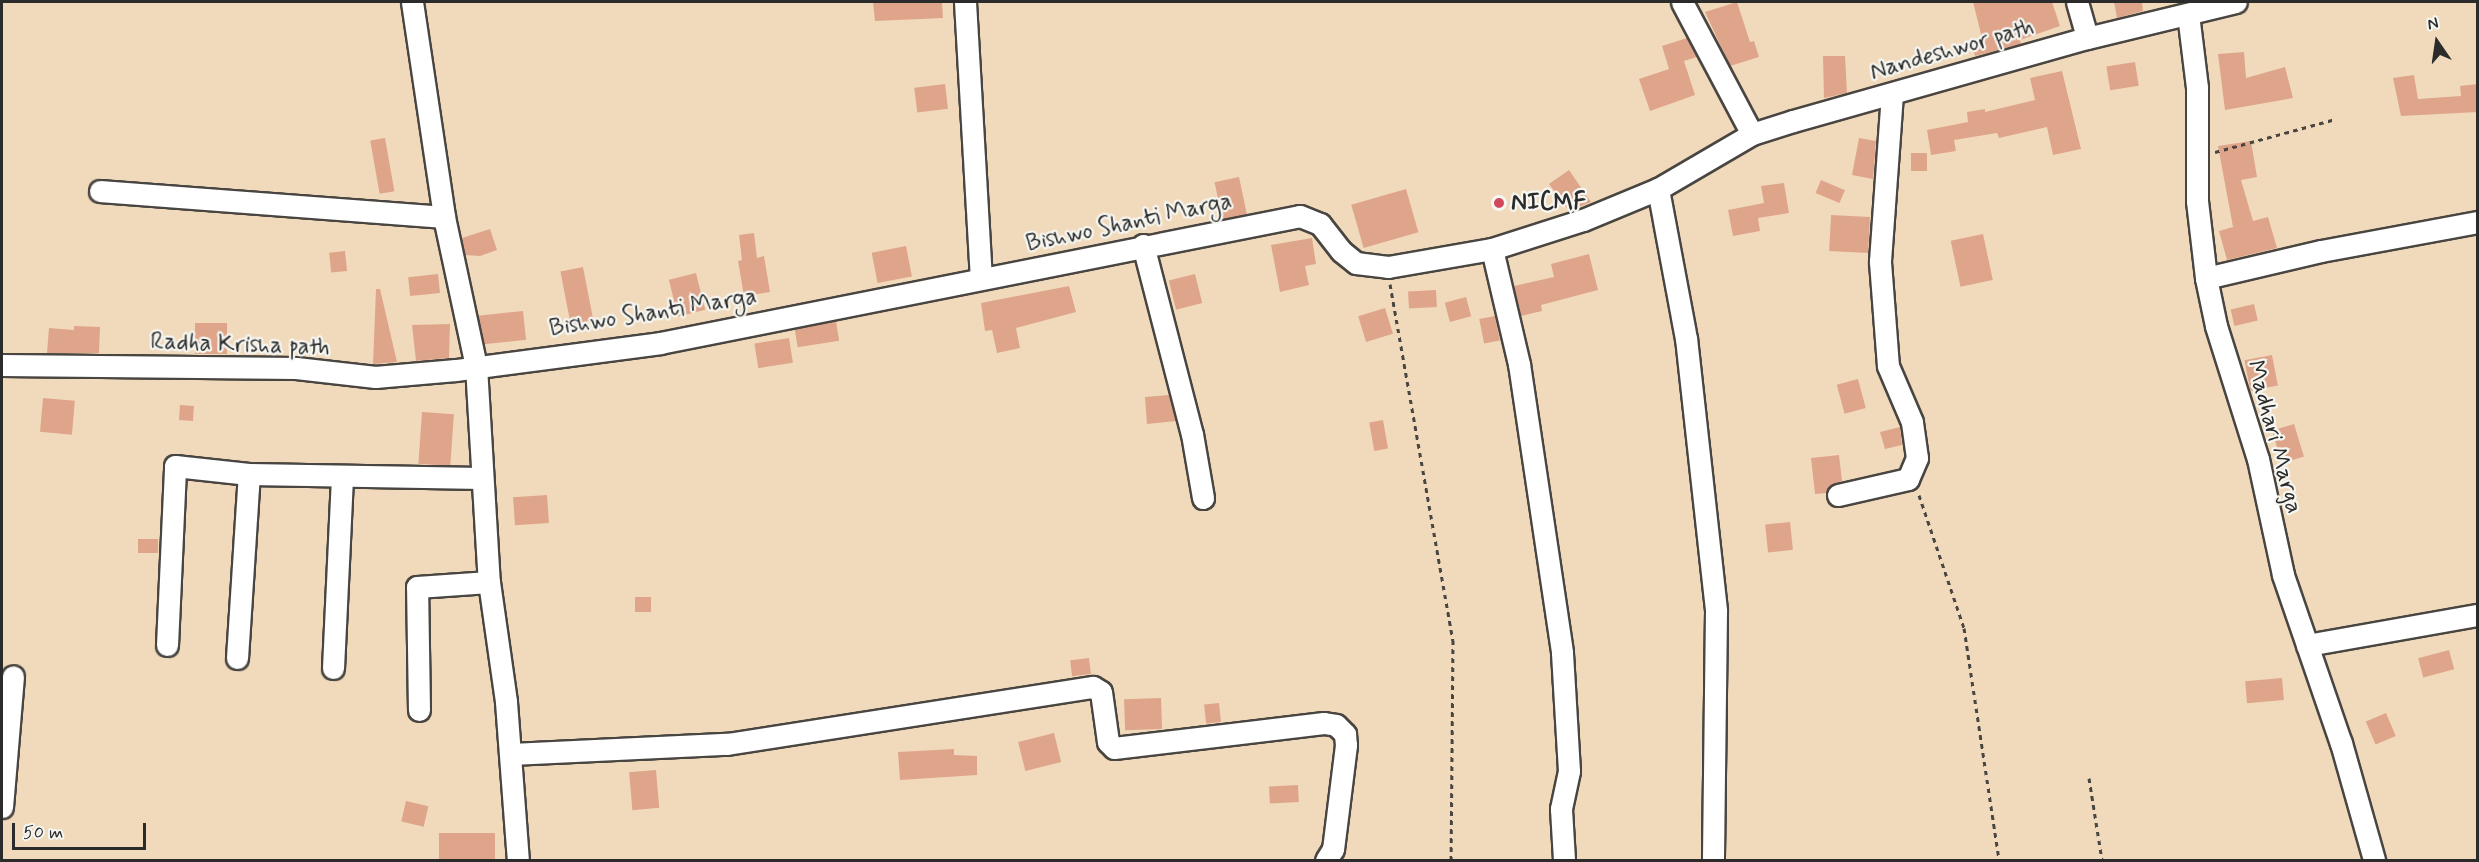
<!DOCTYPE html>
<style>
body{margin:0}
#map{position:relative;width:2479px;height:862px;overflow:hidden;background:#f1dabb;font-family:Mynerve,sans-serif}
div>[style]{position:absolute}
.building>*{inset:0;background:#dfa58a;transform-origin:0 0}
.path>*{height:3px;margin-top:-1.5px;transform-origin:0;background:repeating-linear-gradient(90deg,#494541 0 4.5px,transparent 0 9px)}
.roads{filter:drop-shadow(2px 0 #494541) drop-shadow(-2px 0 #494541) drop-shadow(0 2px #494541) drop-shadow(0 -2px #494541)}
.street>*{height:21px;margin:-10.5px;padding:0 10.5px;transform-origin:10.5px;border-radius:10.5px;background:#fff}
.dots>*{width:16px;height:16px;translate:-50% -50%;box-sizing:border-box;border:3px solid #f6f6f2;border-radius:50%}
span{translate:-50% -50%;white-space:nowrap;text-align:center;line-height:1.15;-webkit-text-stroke:4.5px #f6f6f2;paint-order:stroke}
.street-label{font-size:24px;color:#2b2b2b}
.poi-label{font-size:24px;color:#2b2b2b;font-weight:700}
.left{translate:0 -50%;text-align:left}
.frame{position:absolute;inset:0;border:3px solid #2b2b2b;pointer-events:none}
.north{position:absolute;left:2407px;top:12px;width:60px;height:60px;-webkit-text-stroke:4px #f6f6f2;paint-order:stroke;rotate:347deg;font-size:16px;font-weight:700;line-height:24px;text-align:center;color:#2b2b2b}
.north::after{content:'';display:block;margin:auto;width:21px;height:27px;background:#2b2b2b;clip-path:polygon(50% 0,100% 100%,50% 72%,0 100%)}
.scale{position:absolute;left:12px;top:823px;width:134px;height:27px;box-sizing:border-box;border:3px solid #2b2b2b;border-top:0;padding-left:8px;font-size:18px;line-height:21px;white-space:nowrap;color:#2b2b2b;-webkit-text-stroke:4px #f6f6f2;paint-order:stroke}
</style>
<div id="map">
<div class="building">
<i style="clip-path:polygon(873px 2px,942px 2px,943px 18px,875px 21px)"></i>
<i style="clip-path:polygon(1737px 2px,1750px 42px,1754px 41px,1759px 57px,1730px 66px,1705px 12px)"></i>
<i style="clip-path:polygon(1973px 2px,2052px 2px,2060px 26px,2020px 40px,2021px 44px,1975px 56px,1971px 41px,1982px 38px)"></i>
<i style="clip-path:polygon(2114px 2px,2142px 2px,2143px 11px,2117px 18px)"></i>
<i style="clip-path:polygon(1687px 38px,1697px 57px,1684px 61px,1695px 95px,1650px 111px,1639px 79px,1669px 69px,1662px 46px)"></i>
<i style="clip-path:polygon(2244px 52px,2246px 78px,2285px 67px,2293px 98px,2225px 110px,2218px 54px)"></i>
<i style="clip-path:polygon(1823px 56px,1845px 56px,1847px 93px,1824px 98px)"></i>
<i style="left:2135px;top:62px;width:24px;height:29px;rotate:81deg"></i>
<i style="clip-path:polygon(2062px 71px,2081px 149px,2053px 155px,2047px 127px,1999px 138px,1997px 133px,1954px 140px,1956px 151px,1931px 155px,1927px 130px,1968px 122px,1967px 112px,1985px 109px,1985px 112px,2035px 100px,2030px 78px)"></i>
<i style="clip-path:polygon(2414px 75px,2418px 99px,2461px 96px,2460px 86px,2478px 84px,2478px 112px,2401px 116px,2393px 78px)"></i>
<i style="left:945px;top:84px;width:25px;height:31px;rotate:83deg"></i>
<i style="left:385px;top:138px;width:54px;height:15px;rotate:80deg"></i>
<i style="clip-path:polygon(1859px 138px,1876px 141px,1873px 179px,1852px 175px)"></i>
<i style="clip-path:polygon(2251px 141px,2257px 177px,2241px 180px,2253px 221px,2268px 217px,2277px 248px,2227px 260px,2219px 231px,2233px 227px,2218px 146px)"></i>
<i style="left:1927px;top:153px;width:18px;height:16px;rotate:90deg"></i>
<i style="clip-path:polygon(1569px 170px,1591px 202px,1569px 211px,1549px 184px)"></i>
<i style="left:1239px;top:177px;width:38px;height:25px;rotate:78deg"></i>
<i style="left:1821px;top:180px;width:26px;height:14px;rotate:23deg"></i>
<i style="clip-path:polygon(1784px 183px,1789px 213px,1758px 218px,1760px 231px,1733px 236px,1728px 210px,1764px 203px,1761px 186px)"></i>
<i style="left:1406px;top:189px;width:45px;height:57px;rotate:74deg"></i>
<i style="left:1870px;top:217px;width:36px;height:39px;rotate:93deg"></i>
<i style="clip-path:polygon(490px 229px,497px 250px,480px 256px,465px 255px,462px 238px)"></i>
<i style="clip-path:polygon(754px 233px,757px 258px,764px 256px,770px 292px,744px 296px,738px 261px,742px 260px,739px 235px)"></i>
<i style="left:1983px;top:234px;width:47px;height:33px;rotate:78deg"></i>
<i style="clip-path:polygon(1312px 238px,1316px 264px,1305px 266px,1309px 285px,1280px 292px,1271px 245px)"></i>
<i style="left:906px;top:246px;width:31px;height:35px;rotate:79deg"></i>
<i style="left:345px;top:251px;width:20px;height:16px;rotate:84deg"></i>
<i style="clip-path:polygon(1589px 254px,1598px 290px,1541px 305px,1542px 311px,1521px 316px,1514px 286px,1554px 277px,1551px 264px)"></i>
<i style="left:583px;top:267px;width:54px;height:23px;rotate:79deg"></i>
<i style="left:696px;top:273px;width:38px;height:28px;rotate:76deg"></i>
<i style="left:438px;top:274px;width:19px;height:30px;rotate:84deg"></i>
<i style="left:1195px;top:274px;width:30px;height:27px;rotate:76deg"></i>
<i style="clip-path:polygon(1069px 286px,1076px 312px,1016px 328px,1020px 348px,997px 353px,992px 330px,985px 331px,981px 303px)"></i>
<i style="clip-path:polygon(376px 289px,380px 289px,397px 362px,373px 364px)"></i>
<i style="left:1436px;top:290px;width:17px;height:28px;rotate:87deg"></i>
<i style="left:1466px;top:297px;width:20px;height:22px;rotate:75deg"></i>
<i style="left:2254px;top:304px;width:17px;height:24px;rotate:77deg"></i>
<i style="left:1385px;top:308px;width:27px;height:28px;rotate:73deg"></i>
<i style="left:523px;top:311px;width:29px;height:45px;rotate:84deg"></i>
<i style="left:1495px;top:316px;width:25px;height:16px;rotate:79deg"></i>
<i style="left:836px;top:321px;width:20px;height:42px;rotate:81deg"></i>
<i style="left:195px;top:323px;width:32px;height:31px"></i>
<i style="clip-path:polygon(450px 324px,449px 358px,416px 361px,412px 325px)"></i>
<i style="clip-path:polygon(74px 326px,100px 327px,99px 353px,47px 353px,49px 328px,74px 330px)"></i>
<i style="left:789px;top:338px;width:25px;height:35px;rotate:81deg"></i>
<i style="left:2272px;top:355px;width:31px;height:28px;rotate:79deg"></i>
<i style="left:1858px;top:379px;width:30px;height:22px;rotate:75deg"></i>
<i style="clip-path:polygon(1169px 395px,1176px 421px,1147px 424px,1145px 397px)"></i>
<i style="left:43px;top:398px;width:32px;height:34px;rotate:5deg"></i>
<i style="left:180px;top:405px;width:14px;height:15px;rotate:4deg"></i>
<i style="left:422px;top:412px;width:32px;height:52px;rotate:4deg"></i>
<i style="left:1383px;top:420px;width:29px;height:14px;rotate:80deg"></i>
<i style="left:2294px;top:424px;width:34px;height:23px;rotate:73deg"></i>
<i style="clip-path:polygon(1900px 427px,1902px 445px,1885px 449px,1880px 432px)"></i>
<i style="clip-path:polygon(1839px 455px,1842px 481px,1830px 485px,1826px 493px,1815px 494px,1811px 458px)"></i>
<i style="left:547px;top:495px;width:28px;height:34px;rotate:86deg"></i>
<i style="left:1790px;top:522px;width:28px;height:25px;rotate:84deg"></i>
<i style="left:138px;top:539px;width:20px;height:14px"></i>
<i style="left:651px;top:597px;width:15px;height:16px;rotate:90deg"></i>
<i style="left:2449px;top:650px;width:20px;height:32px;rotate:75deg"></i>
<i style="left:1089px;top:658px;width:16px;height:19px;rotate:83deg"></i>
<i style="left:2282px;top:678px;width:22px;height:37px;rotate:85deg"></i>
<i style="left:1161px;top:698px;width:31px;height:37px;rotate:88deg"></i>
<i style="left:1219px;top:703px;width:19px;height:15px;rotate:84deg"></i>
<i style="left:2386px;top:713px;width:25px;height:22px;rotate:67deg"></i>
<i style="left:1054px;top:733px;width:30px;height:37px;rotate:76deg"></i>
<i style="clip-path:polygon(954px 749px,954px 755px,977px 756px,977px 775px,900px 780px,898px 752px)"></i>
<i style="left:656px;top:770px;width:38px;height:27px;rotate:85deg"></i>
<i style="left:1298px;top:785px;width:17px;height:29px;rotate:87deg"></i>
<i style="left:406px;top:801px;width:23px;height:21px;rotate:13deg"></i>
<i style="left:495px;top:833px;width:28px;height:56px;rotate:90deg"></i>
</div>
<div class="path">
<i style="left:2215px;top:152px;width:125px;rotate:-15.3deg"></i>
<i style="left:1390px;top:284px;width:362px;rotate:80deg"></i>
<i style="left:1453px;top:640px;width:220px;rotate:90.5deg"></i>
<i style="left:1919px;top:495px;width:140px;rotate:71.3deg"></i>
<i style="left:1964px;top:628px;width:235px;rotate:81.4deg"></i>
<i style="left:2089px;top:778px;width:83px;rotate:81deg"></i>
</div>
<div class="roads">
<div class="street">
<i style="left:412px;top:2px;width:217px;rotate:81.5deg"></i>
<i style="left:444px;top:217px;width:152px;rotate:77.9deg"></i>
<i style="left:476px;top:366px;width:216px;rotate:86.6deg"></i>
<i style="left:489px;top:582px;width:121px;rotate:81.9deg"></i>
<i style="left:506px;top:702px;width:158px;rotate:85.7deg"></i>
<i style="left:965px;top:2px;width:276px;rotate:86.7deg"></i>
<i style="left:1682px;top:2px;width:149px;rotate:62.1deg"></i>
<i style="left:2077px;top:2px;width:37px;rotate:74deg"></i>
<i style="left:2188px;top:14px;width:74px;rotate:83deg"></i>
<i style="left:2197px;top:87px;width:114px;rotate:90deg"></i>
<i style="left:2197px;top:201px;width:78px;rotate:83.3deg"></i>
<i style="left:2206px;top:278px;width:49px;rotate:78.2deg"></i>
<i style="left:2216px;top:326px;width:139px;rotate:72.5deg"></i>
<i style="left:2258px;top:459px;width:119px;rotate:77.8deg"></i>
<i style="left:2283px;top:575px;width:178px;rotate:71deg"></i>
<i style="left:2341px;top:743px;width:122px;rotate:74.2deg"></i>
<i style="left:1658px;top:189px;width:152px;rotate:79.4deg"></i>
<i style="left:1686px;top:338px;width:275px;rotate:83.7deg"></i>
<i style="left:1716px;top:611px;width:249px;rotate:90.7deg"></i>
<i style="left:100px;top:191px;width:345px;rotate:4.3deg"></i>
<i style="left:1143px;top:245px;width:195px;rotate:75.5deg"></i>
<i style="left:1192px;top:434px;width:65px;rotate:80.2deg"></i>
<i style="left:1492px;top:249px;width:118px;rotate:76.8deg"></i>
<i style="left:1519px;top:364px;width:292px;rotate:81.5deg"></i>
<i style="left:1562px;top:653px;width:118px;rotate:86.6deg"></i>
<i style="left:1569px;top:771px;width:39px;rotate:102deg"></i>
<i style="left:1561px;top:809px;width:51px;rotate:86.6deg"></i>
<i style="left:2206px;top:278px;width:118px;rotate:-13.2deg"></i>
<i style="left:2321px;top:251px;width:160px;rotate:-10.5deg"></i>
<i style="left:2px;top:365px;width:294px;rotate:0.6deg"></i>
<i style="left:296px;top:368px;width:80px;rotate:6.5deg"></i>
<i style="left:375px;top:377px;width:81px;rotate:-4.9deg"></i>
<i style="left:456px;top:370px;width:206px;rotate:-7.5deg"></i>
<i style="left:660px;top:343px;width:652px;rotate:-11.22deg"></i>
<i style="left:1300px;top:216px;width:22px;rotate:22deg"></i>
<i style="left:1320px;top:224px;width:34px;rotate:52deg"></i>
<i style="left:1341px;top:251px;width:19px;rotate:39deg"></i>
<i style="left:1356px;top:263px;width:32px;rotate:7deg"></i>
<i style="left:1388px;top:267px;width:106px;rotate:-9.8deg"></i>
<i style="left:1492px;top:249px;width:96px;rotate:-17.7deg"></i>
<i style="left:1583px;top:220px;width:81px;rotate:-22.5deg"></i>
<i style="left:1658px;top:189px;width:109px;rotate:-30.3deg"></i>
<i style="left:1752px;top:134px;width:43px;rotate:-17.6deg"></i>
<i style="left:1793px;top:121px;width:305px;rotate:-15.8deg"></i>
<i style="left:2087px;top:38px;width:153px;rotate:-13.6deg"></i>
<i style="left:1838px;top:495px;width:72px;rotate:-12.9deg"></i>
<i style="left:1908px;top:479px;width:23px;rotate:-67deg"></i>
<i style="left:1917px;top:458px;width:36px;rotate:-98deg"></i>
<i style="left:1912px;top:422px;width:61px;rotate:-113.2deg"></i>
<i style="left:1888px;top:366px;width:105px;rotate:-94.4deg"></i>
<i style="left:1880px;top:261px;width:167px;rotate:-85.9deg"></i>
<i style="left:167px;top:645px;width:179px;rotate:-87.4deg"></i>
<i style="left:175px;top:466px;width:74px;rotate:6.2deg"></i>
<i style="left:249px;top:474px;width:233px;rotate:1deg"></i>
<i style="left:2307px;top:645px;width:174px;rotate:-10deg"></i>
<i style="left:237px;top:658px;width:184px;rotate:-86.3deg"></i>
<i style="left:333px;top:668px;width:191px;rotate:-87.3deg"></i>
<i style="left:419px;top:710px;width:123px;rotate:-90.9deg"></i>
<i style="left:417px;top:587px;width:72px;rotate:-4deg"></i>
<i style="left:511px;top:754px;width:216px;rotate:-2.7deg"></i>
<i style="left:727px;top:744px;width:370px;rotate:-8.9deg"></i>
<i style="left:1093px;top:687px;width:9px;rotate:32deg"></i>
<i style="left:1101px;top:692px;width:50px;rotate:82deg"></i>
<i style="left:1108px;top:742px;width:8px;rotate:45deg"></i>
<i style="left:1114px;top:748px;width:211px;rotate:-6.8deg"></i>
<i style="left:1324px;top:723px;width:12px;rotate:9deg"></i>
<i style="left:1336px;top:725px;width:13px;rotate:45deg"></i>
<i style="left:1345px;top:734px;width:11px;rotate:85deg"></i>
<i style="left:1346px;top:745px;width:105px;rotate:97.1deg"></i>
<i style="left:1333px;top:849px;width:13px;rotate:122deg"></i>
<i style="left:2px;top:807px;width:131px;rotate:-85.2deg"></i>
</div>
</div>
<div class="dots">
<i style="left:1499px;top:203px;background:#d1495b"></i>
</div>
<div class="street-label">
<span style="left:1952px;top:50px;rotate:-16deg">Nandeshwor path</span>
<span style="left:1129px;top:223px;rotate:-12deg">Bishwo Shanti Marga</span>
<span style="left:653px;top:313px;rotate:-9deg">Bishwo Shanti Marga</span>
<span style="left:240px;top:345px;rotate:2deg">Radha Krisha path</span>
<span style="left:2274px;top:437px;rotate:75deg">Madhari Marga</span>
</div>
<div class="poi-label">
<span class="left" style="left:1511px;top:203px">NICMF</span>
</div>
<div class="frame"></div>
<div class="north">N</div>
<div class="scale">50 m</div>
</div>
